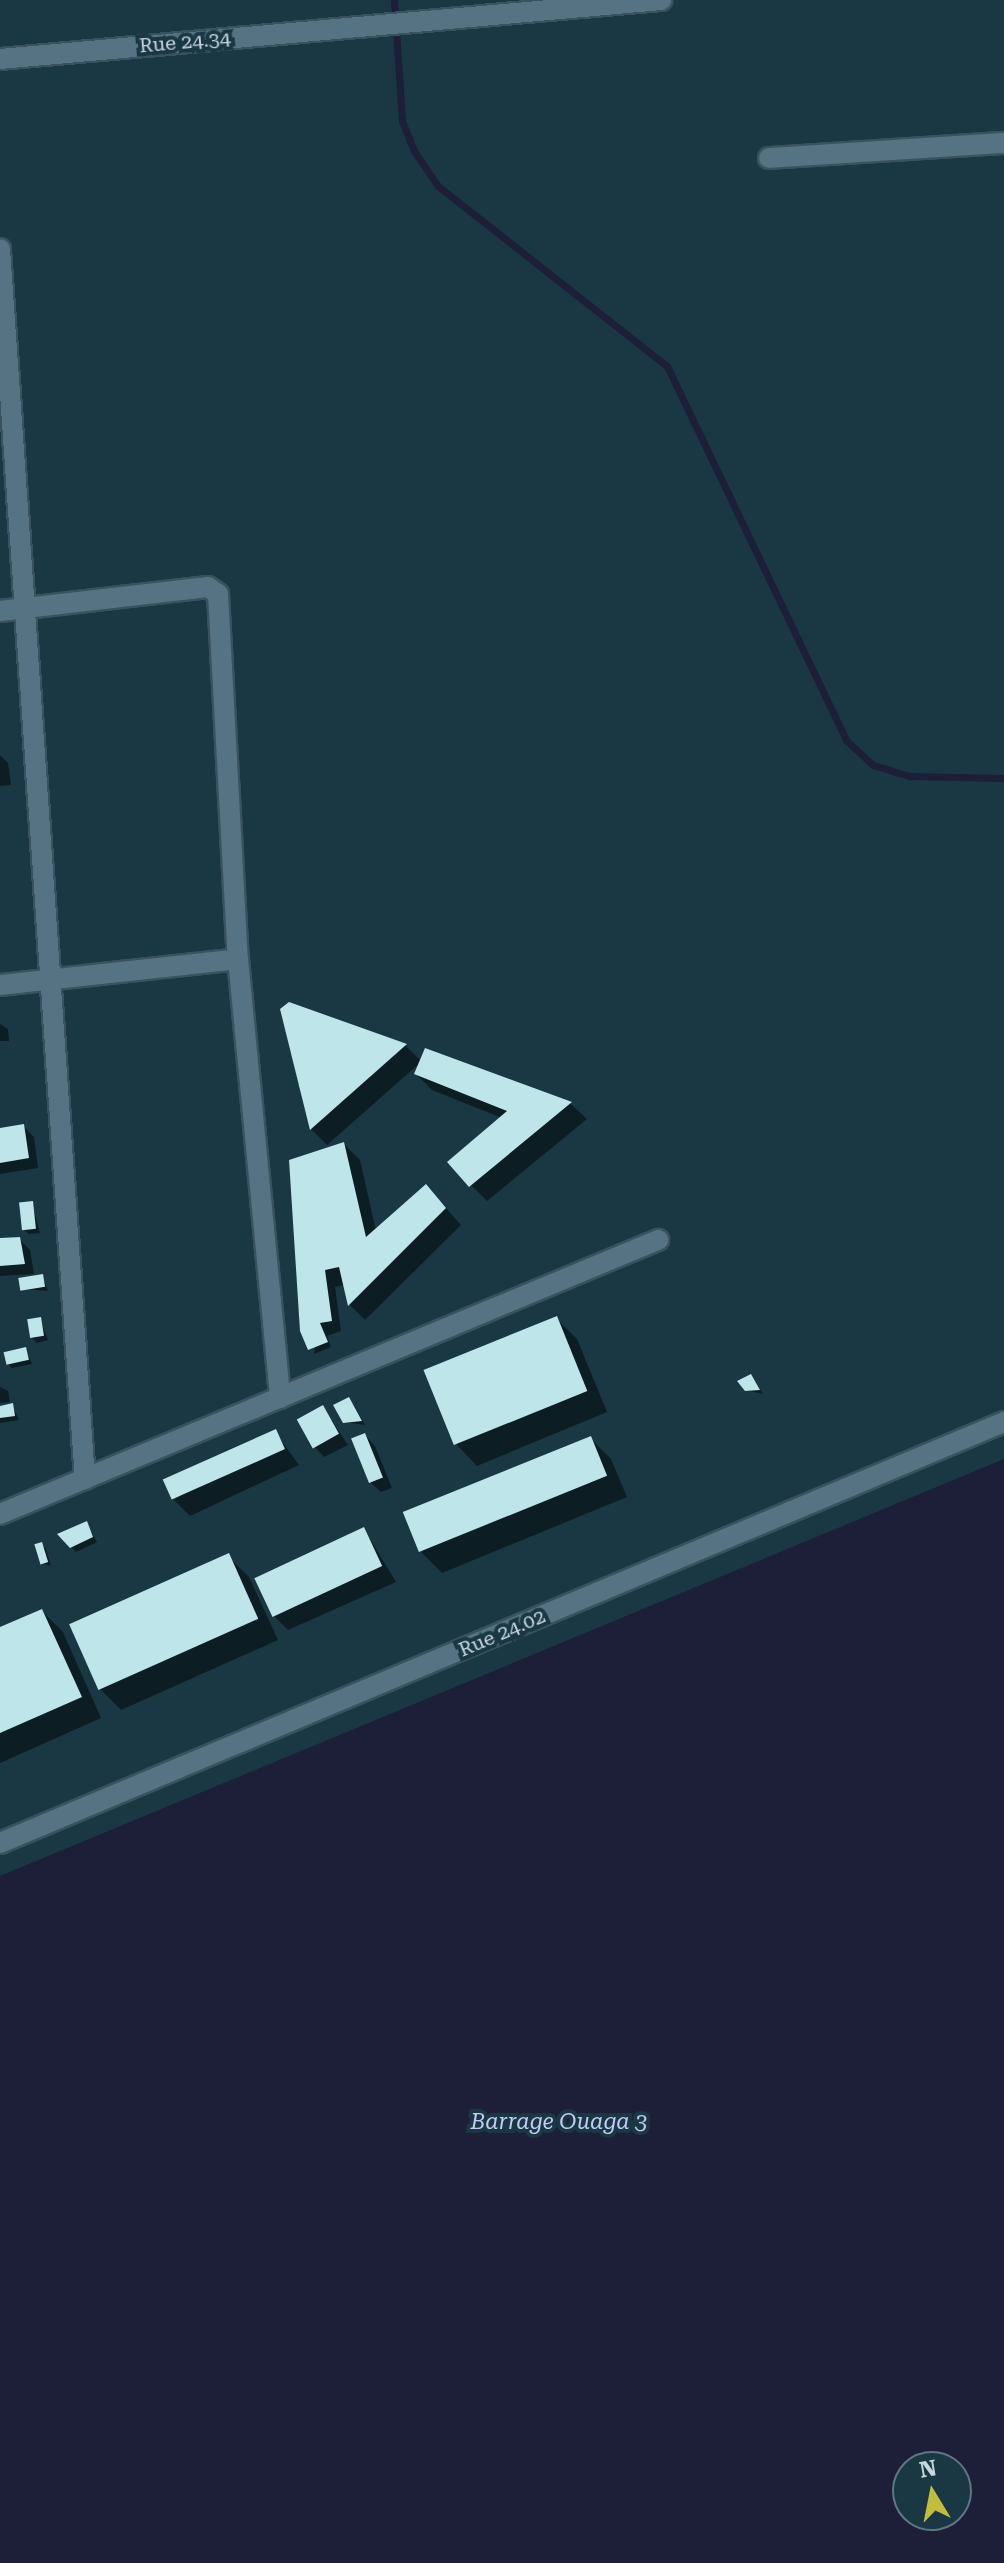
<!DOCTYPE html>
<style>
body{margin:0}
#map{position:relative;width:1004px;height:2563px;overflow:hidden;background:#1a3744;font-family:"Roboto Serif",serif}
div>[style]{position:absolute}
.water>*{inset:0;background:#1d1e37}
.shadow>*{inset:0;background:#0007}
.stream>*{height:7px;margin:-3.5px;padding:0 3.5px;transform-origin:3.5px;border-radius:3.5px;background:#1d1e37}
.building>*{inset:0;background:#bee5ea;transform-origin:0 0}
.roads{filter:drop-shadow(2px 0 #39525d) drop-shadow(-2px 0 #39525d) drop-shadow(0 2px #39525d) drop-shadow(0 -2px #39525d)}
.minor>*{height:20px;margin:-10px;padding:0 10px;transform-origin:10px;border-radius:10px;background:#557382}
span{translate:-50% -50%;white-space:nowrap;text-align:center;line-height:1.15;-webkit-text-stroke:8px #1a3744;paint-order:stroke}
.street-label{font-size:20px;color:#c7d7e0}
.water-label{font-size:22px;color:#c5caf6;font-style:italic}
.north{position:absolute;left:892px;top:2451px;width:80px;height:80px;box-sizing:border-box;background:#1a3744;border:2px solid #5f7782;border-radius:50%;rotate:350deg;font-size:22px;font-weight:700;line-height:32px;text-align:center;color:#c7d7e0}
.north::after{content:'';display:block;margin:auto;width:28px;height:36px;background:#c2bd3f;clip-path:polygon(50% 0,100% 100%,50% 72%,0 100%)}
</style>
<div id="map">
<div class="water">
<i style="clip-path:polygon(evenodd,1004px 1459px,1004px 2563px,0 2563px,0 1876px,1004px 1459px,908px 2467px,956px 2467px,956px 2515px,908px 2515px,908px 2467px)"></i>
</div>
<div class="shadow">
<i style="clip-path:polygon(0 755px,8px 763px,11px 785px,0 786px)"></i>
<i style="clip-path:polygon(289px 1004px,406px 1046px,421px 1061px,426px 1050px,571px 1104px,587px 1119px,487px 1201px,471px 1185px,502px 1118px,432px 1090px,416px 1074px,421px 1062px,327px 1145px,311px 1129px,282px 1010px)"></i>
<i style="clip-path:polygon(0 1024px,8px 1029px,9px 1041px,0 1041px)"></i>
<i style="clip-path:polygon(23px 1126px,34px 1137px,38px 1168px,0 1174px,0 1130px)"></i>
<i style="clip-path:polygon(344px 1144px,360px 1160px,376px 1231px,426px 1186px,461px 1225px,365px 1320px,350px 1305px,345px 1285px,335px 1287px,341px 1331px,327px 1336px,331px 1347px,314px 1354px)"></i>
<i style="clip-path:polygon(32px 1203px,40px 1233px,29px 1234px,24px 1230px)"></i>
<i style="clip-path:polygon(19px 1239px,30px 1250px,34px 1274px,0 1276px,0 1240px)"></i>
<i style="clip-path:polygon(42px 1276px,48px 1291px,22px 1289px)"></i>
<i style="clip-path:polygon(556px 1318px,577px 1339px,607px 1412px,477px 1466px,456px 1444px)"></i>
<i style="clip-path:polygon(40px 1319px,48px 1340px,37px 1343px,32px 1338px)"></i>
<i style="clip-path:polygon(26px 1349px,32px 1364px,12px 1368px,7px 1363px)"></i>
<i style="clip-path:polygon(751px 1376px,755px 1381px,763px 1394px,746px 1390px)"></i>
<i style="clip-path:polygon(0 1387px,8px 1391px,10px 1402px,0 1403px)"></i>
<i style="clip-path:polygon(349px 1400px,354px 1405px,365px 1425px,344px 1422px)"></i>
<i style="clip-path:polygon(12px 1405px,19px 1420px,0 1423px,0 1408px)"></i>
<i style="clip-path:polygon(323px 1407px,348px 1445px,324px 1457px,314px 1446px)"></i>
<i style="clip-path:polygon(275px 1432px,299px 1465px,190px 1516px,174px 1500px)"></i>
<i style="clip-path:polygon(365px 1435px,375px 1446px,392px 1488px,381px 1492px,370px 1482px)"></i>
<i style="clip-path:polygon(590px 1438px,611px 1459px,627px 1497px,442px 1573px,421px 1552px)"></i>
<i style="clip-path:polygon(86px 1523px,97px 1542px,76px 1552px,60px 1535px)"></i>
<i style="clip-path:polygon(364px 1529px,396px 1582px,288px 1630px,272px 1614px)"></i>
<i style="clip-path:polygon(41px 1544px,46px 1549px,51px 1566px,42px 1563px)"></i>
<i style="clip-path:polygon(228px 1556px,249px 1577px,278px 1640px,121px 1710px,100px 1689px)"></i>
<i style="clip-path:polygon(42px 1611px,63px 1632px,101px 1718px,0 1763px,0 1629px)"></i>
</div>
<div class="stream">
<i style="left:394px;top:0;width:121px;rotate:86.2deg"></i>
<i style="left:402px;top:121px;width:32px;rotate:68deg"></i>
<i style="left:414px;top:151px;width:42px;rotate:55.6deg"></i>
<i style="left:438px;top:186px;width:291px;rotate:38.2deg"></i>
<i style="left:667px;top:366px;width:415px;rotate:64.4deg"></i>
<i style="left:846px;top:740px;width:37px;rotate:43deg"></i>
<i style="left:873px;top:765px;width:38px;rotate:17deg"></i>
<i style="left:909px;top:776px;width:95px;rotate:1.2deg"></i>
</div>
<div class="building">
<i style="clip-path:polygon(289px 1002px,407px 1044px,310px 1130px,280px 1009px)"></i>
<i style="clip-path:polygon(425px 1048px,572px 1102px,469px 1187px,447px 1162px,507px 1111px,414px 1074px)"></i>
<i style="clip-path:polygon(24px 1124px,29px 1158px,0 1163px,0 1128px)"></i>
<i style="clip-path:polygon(344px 1142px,366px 1237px,426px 1184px,446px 1208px,348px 1306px,339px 1267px,325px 1270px,332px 1321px,320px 1323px,328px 1342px,308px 1350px,300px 1331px,289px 1160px)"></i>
<i style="left:33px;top:1201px;width:28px;height:14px;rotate:84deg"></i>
<i style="clip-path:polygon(20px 1237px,25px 1264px,0 1266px,0 1238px)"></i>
<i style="left:43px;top:1274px;width:13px;height:25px;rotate:81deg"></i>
<i style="left:557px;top:1316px;width:81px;height:144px;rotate:68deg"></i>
<i style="left:41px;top:1317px;width:19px;height:14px;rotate:81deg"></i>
<i style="left:26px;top:1347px;width:13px;height:23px;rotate:77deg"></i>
<i style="clip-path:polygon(751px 1374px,760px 1390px,745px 1391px,737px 1381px)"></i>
<i style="clip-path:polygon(349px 1397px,362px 1421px,343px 1423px,333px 1405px)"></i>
<i style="clip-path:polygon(13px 1403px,15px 1416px,0 1418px,0 1406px)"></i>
<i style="left:323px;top:1405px;width:33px;height:30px;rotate:61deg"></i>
<i style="left:276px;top:1429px;width:22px;height:124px;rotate:66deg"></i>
<i style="left:365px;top:1433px;width:48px;height:15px;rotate:68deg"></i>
<i style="left:591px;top:1436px;width:43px;height:203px;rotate:68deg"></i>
<i style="clip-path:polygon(87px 1521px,93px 1537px,70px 1548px,57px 1534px)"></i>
<i style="left:364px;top:1527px;width:43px;height:121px;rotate:65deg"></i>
<i style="left:42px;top:1542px;width:21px;height:8px;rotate:73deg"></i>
<i style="left:229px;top:1553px;width:72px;height:175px;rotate:66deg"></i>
<i style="clip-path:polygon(42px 1609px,82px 1697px,0 1733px,0 1627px)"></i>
</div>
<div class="roads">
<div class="minor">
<i style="left:0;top:59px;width:664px;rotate:-5.1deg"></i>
<i style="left:769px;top:158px;width:235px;rotate:-3.7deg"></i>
<i style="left:0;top:249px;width:1233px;rotate:86.05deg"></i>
<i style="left:0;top:611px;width:209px;rotate:-6.6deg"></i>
<i style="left:208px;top:587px;width:12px;rotate:35deg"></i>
<i style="left:218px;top:594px;width:366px;rotate:86.9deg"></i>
<i style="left:238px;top:959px;width:441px;rotate:84.5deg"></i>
<i style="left:0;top:985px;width:239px;rotate:-6.2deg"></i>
<i style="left:0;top:1514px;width:713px;rotate:-22.61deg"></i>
<i style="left:0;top:1843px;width:1089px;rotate:-22.75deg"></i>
</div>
</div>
<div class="street-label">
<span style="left:185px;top:42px;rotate:-5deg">Rue 24.34</span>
<span style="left:502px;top:1633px;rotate:-23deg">Rue 24.02</span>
</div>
<div class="water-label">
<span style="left:559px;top:2122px">Barrage Ouaga 3</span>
</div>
<div class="north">N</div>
</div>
